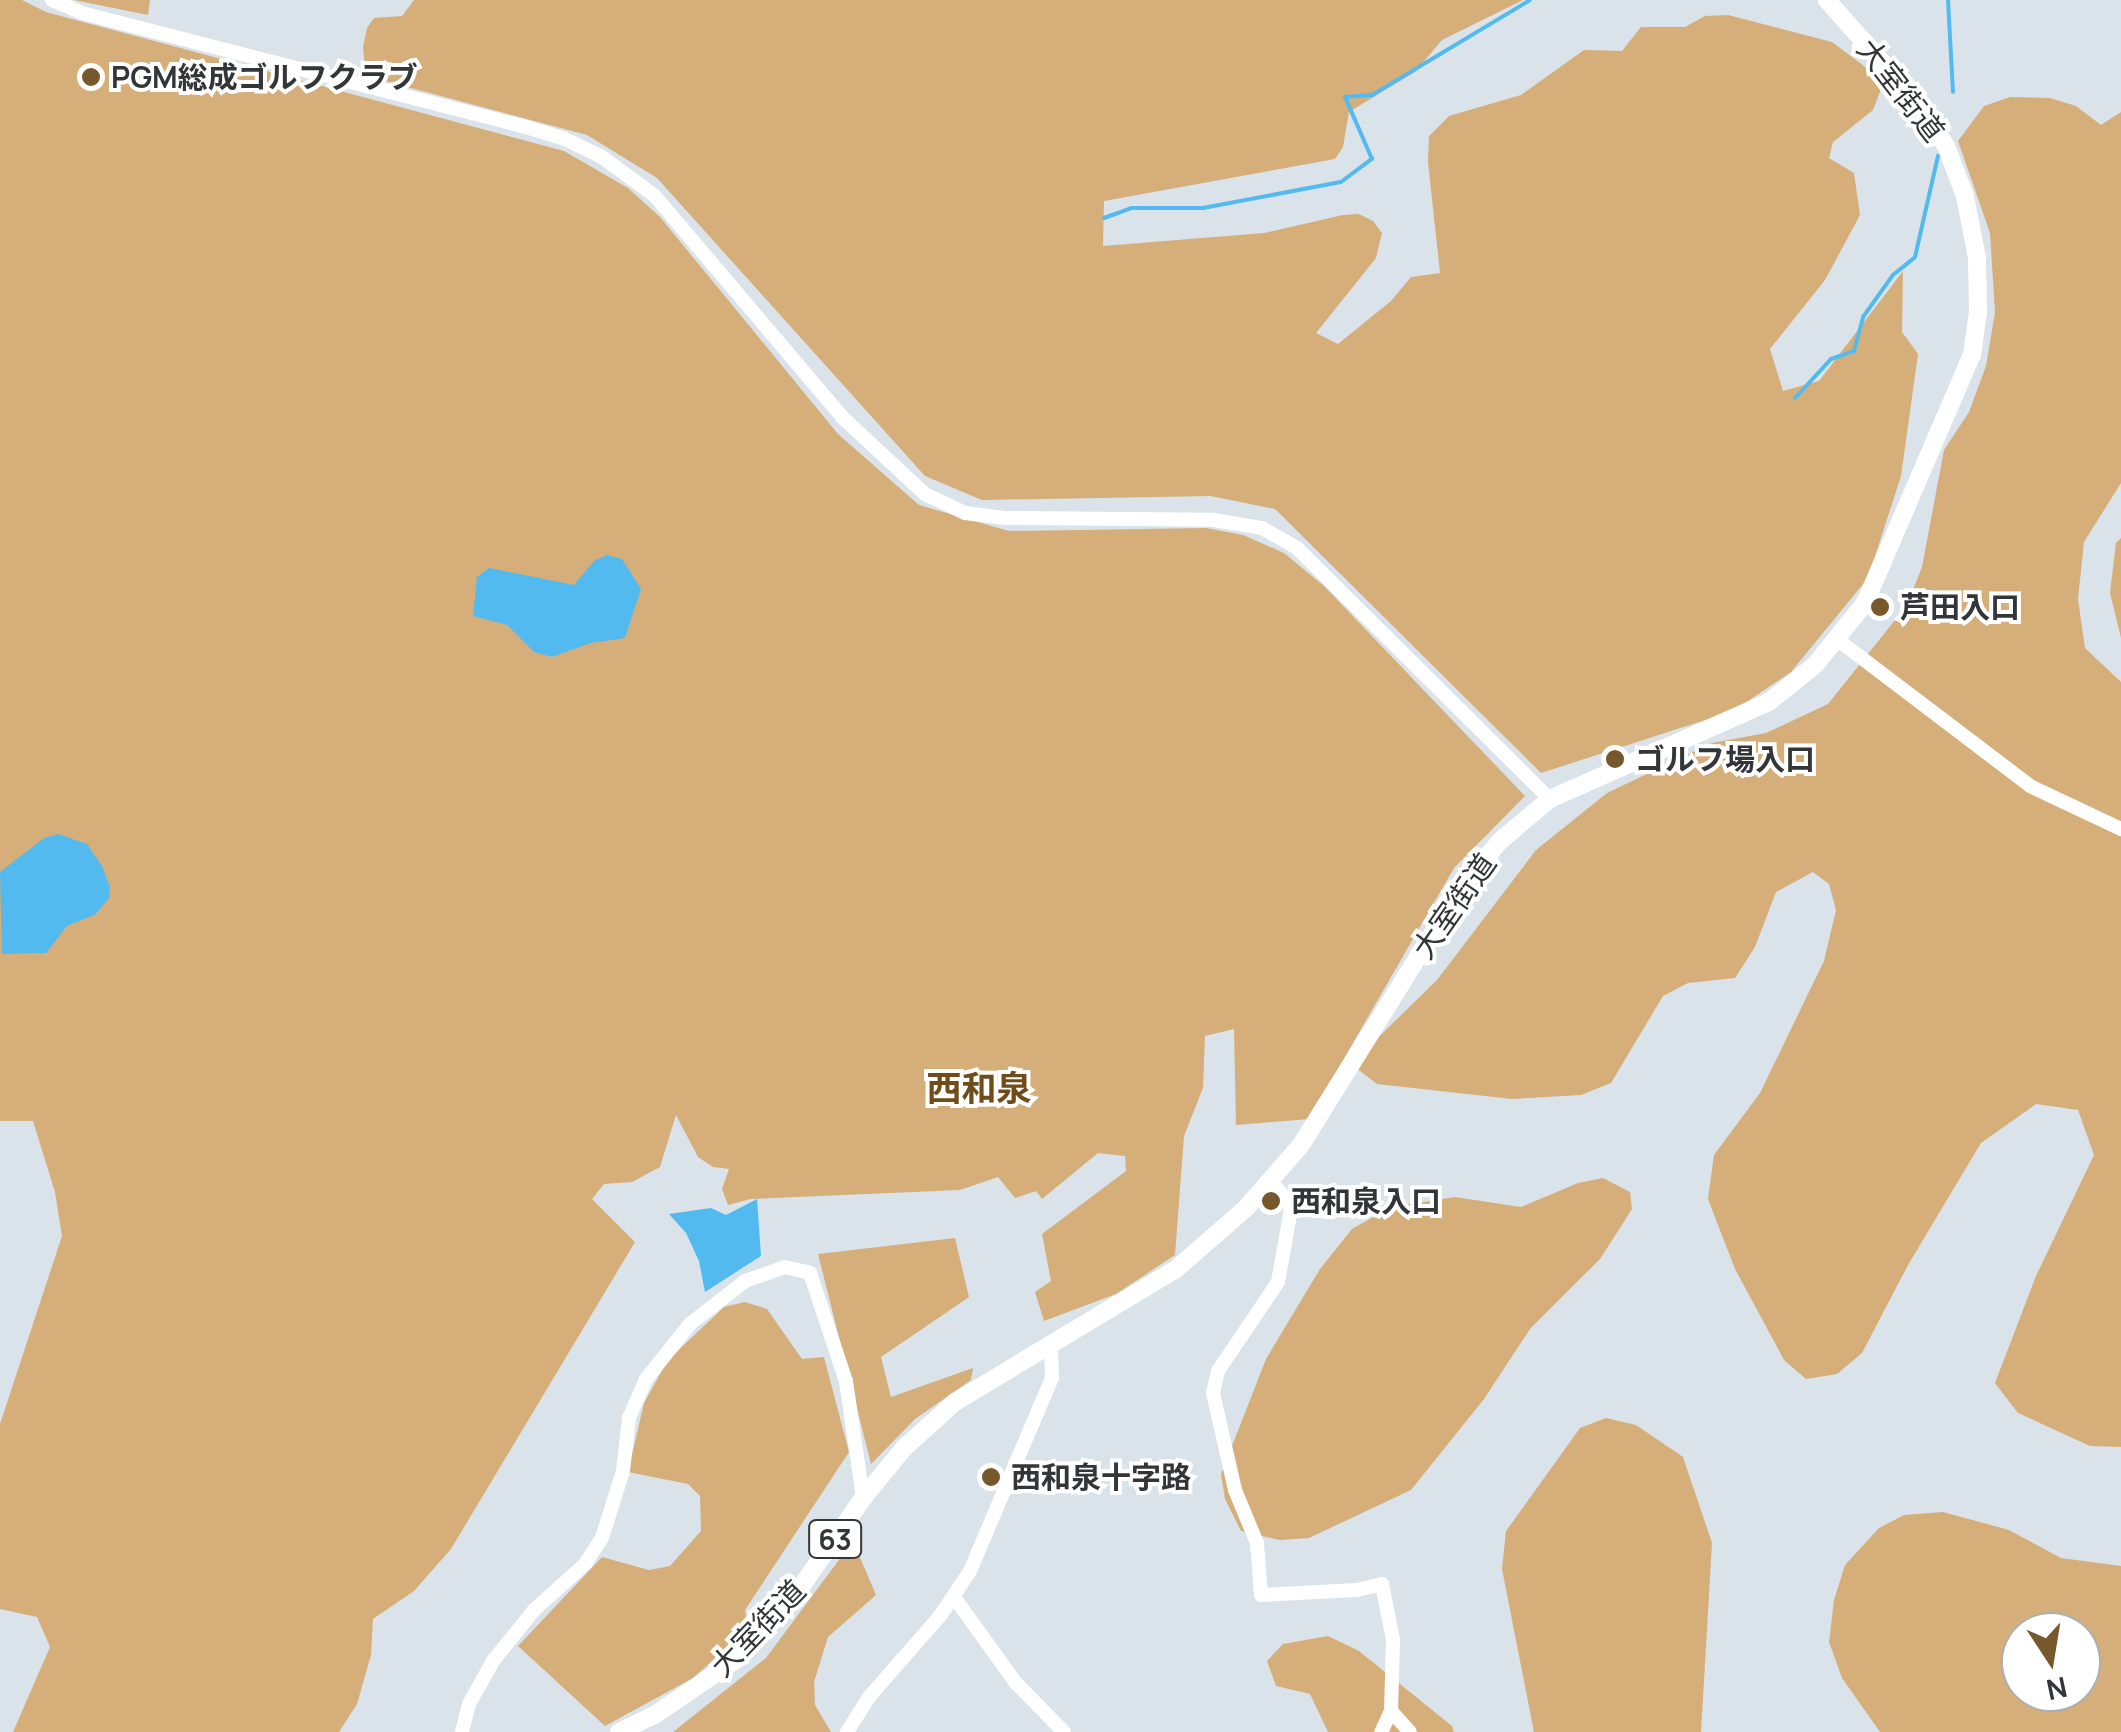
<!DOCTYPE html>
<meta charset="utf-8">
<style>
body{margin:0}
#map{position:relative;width:2121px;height:1732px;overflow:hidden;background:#d9e3e9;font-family:Manrope,"Noto Sans JP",sans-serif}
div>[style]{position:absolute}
.green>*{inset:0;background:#d6ae7a}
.water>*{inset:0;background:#53baf0}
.stream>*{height:4px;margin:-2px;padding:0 2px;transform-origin:2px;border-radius:2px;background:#53baf0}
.minor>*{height:14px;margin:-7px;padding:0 7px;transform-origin:7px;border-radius:7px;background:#fff}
.major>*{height:18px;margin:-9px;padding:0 9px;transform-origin:9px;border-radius:9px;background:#fff}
.dots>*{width:28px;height:28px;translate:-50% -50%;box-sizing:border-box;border:5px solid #fff;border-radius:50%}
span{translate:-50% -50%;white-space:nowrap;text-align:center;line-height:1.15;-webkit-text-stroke:8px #fff;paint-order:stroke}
.shield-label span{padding:2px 8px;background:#fff;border:2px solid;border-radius:8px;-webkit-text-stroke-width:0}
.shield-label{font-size:28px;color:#323638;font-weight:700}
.poi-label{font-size:30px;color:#323638;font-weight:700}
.left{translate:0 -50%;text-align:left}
.street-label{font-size:30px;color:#323638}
.quarter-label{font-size:35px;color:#6f4c1a;font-weight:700}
.north{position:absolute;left:2001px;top:1612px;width:100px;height:100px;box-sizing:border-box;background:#fff;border:2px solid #adafaf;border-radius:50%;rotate:168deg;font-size:28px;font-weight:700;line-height:40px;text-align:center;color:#323638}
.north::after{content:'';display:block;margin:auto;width:35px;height:45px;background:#77582d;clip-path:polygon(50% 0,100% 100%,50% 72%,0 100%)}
</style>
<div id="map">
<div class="green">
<i style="clip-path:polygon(0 0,22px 0,46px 12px,564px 151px,628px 188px,660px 217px,838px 434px,919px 505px,1009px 531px,1206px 528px,1243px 535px,1284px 553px,1324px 586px,1525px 796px,1454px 868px,1309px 1119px,1236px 1125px,1234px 1029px,1205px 1036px,1203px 1088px,1184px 1136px,1175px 1255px,1116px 1294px,1044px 1321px,1035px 1292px,1051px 1281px,1042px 1234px,1126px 1171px,1125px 1156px,1098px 1153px,1042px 1199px,1036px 1191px,1015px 1198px,998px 1177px,960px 1190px,751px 1199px,728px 1205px,722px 1189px,729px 1169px,713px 1167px,698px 1157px,676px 1115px,660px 1167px,632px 1182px,604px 1184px,592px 1199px,635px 1242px,451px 1549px,414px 1591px,373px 1619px,371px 1655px,357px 1704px,339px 1732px,13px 1732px,50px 1647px,37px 1617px,0 1609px,0 1424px,62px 1236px,55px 1192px,33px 1121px,0 1121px)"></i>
<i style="clip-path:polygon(74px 0,150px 0,148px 15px)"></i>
<i style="clip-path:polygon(414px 0,1523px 0,1442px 40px,1415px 72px,1349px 112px,1343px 147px,1335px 159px,1104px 201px,1103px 246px,1264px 233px,1343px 215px,1359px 214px,1373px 221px,1382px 233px,1376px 258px,1316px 333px,1338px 344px,1391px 301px,1411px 277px,1440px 273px,1428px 162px,1429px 136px,1449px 116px,1521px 95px,1584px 50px,1622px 51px,1641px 27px,1685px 27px,1705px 16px,1728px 15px,1832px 42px,1884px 81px,1873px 110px,1833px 142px,1829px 158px,1854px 173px,1860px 215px,1825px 280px,1770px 349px,1783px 391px,1819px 381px,1903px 271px,1902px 332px,1918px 354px,1901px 476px,1868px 578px,1791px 672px,1733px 711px,1541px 773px,1275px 509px,1211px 496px,982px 500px,925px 476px,657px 178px,587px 135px,366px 76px,363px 47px,367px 28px,374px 18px,402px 16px)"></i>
<i style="clip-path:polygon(2010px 97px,2050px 98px,2076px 106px,2101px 125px,2121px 112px,2121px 483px,2084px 542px,2078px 599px,2085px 648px,2121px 682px,2121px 1447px,2090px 1446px,2018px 1413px,1995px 1383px,2036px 1276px,2094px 1155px,2078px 1110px,2036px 1104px,1981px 1143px,1908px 1265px,1862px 1353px,1837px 1374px,1806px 1379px,1784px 1360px,1735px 1269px,1708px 1199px,1714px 1155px,1760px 1093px,1824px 961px,1836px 910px,1829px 884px,1813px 872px,1776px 892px,1755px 947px,1735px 978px,1688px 983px,1663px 996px,1611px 1083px,1581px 1095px,1512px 1099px,1377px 1084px,1351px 1064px,1437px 980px,1536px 850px,1607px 793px,1712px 743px,1766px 733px,1828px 704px,1907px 605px,1922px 567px,1944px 450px,1969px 412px,1986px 366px,1995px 312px,1990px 233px,1958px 141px,1984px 106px)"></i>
<i style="clip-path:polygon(2121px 538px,2121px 638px,2110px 593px,2116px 543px)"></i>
<i style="clip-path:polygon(1603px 1178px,1630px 1192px,1632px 1209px,1600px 1259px,1530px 1329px,1484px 1399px,1411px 1490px,1309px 1538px,1280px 1540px,1241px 1531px,1225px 1499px,1221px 1474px,1266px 1359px,1320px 1269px,1352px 1229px,1391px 1207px,1455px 1197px,1521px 1207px,1578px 1183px)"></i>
<i style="clip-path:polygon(955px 1238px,969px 1297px,881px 1357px,891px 1397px,973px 1368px,971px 1380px,915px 1419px,871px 1464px,818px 1254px)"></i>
<i style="clip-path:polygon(745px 1302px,767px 1309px,802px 1359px,824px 1357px,849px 1452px,745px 1610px,748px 1629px,693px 1678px,605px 1726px,518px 1646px,602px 1557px,649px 1570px,670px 1566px,701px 1531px,700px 1496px,688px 1484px,628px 1472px,644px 1403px,668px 1360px,724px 1307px)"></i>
<i style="clip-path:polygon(1606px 1418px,1636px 1425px,1683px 1457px,1712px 1543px,1701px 1732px,1534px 1732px,1502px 1569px,1506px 1531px,1580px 1428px)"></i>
<i style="clip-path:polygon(evenodd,1943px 1512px,2009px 1530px,2061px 1558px,2121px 1566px,2121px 1732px,1880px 1732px,1842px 1678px,1829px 1642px,1834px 1600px,1845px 1565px,1879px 1528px,1904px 1515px,1943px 1512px,2021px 1632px,2081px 1632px,2081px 1692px,2021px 1692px,2021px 1632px)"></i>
<i style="clip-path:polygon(853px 1541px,876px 1595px,828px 1637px,814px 1682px,815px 1705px,831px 1732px,673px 1732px,766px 1658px)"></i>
<i style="clip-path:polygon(1328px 1636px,1359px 1651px,1452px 1726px,1454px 1732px,1328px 1732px,1310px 1694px,1276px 1686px,1267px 1661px,1283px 1644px)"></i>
</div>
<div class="water">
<i style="clip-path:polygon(607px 555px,622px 559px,641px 589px,625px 638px,591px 643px,552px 657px,534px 652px,507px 625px,473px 616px,477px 577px,489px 568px,574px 585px,594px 561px)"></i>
<i style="clip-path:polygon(58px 834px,87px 844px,102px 866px,110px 887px,109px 898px,96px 914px,67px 926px,46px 953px,2px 954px,0 872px,44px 838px)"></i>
<i style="clip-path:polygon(757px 1199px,761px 1256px,705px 1292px,699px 1261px,686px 1233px,669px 1214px,711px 1208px,726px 1215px)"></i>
</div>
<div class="stream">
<i style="left:1948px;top:0;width:92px;rotate:86.9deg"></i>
<i style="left:1104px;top:218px;width:29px;rotate:-20deg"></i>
<i style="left:1131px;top:208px;width:72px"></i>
<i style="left:1203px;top:208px;width:140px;rotate:-10.7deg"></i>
<i style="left:1341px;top:182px;width:39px;rotate:-37deg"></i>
<i style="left:1372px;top:159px;width:68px;rotate:-113.5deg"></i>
<i style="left:1345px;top:97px;width:27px;rotate:-4deg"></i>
<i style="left:1372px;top:95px;width:184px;rotate:-31deg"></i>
<i style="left:1795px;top:398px;width:53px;rotate:-47.3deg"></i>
<i style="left:1831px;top:359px;width:24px;rotate:-19deg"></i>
<i style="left:1854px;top:351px;width:35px;rotate:-75deg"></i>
<i style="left:1863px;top:317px;width:52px;rotate:-54.5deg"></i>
<i style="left:1893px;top:275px;width:28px;rotate:-39deg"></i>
<i style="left:1915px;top:257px;width:104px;rotate:-77.2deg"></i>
</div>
<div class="minor">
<i style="left:52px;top:0;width:33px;rotate:23deg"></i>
<i style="left:82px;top:13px;width:455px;rotate:14.4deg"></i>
<i style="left:523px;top:126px;width:44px;rotate:17.2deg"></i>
<i style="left:565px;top:139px;width:41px;rotate:25.9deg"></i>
<i style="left:602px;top:157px;width:64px;rotate:36.2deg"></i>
<i style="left:654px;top:195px;width:291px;rotate:49.7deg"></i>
<i style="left:842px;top:417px;width:113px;rotate:42.9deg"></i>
<i style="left:925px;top:494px;width:44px;rotate:25.4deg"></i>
<i style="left:965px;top:513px;width:40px;rotate:7.1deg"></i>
<i style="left:1005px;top:518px;width:209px;rotate:0.5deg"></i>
<i style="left:1214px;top:520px;width:49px;rotate:9.5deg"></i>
<i style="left:1262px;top:528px;width:40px;rotate:29.7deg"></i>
<i style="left:1297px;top:548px;width:356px;rotate:44.8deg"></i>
<i style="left:1838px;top:640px;width:241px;rotate:37.2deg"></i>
<i style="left:2030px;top:786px;width:101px;rotate:25.3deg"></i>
<i style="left:1271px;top:1182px;width:25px;rotate:47deg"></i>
<i style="left:1288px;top:1200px;width:9px;rotate:72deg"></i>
<i style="left:1291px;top:1209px;width:74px;rotate:100.1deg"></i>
<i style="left:1278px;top:1282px;width:107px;rotate:124deg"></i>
<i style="left:1218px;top:1371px;width:23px;rotate:103deg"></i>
<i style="left:1213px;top:1393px;width:99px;rotate:77.2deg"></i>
<i style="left:1235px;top:1490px;width:57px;rotate:67.5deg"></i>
<i style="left:1257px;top:1543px;width:52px;rotate:85.6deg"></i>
<i style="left:1261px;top:1595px;width:96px;rotate:-3deg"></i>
<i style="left:1357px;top:1590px;width:26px;rotate:-13deg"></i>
<i style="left:1382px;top:1584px;width:57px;rotate:78.9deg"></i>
<i style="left:1393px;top:1640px;width:71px;rotate:91.6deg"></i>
<i style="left:1391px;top:1711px;width:23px;rotate:115deg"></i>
<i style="left:954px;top:1597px;width:105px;rotate:54.3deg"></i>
<i style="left:1015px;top:1682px;width:70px;rotate:45.6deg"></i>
<i style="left:1391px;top:1711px;width:28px;rotate:48deg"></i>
<i style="left:462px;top:1732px;width:29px;rotate:-76deg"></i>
<i style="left:469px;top:1704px;width:49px;rotate:-60.8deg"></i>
<i style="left:493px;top:1661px;width:65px;rotate:-51.2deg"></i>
<i style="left:534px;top:1610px;width:69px;rotate:-42deg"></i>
<i style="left:585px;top:1564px;width:31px;rotate:-57deg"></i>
<i style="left:602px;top:1538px;width:70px;rotate:-72.6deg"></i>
<i style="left:623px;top:1471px;width:53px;rotate:-83.5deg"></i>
<i style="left:629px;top:1418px;width:43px;rotate:-66.4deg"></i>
<i style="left:646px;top:1379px;width:70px;rotate:-51.3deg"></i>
<i style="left:690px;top:1324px;width:70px;rotate:-38deg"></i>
<i style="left:745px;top:1281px;width:42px;rotate:-19.3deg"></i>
<i style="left:785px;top:1267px;width:26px;rotate:13deg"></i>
<i style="left:810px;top:1273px;width:114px;rotate:71.6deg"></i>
<i style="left:846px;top:1381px;width:118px;rotate:81.7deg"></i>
<i style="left:847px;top:1732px;width:41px;rotate:-57.8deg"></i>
<i style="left:869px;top:1697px;width:108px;rotate:-48.8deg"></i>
<i style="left:940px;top:1616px;width:54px;rotate:-56.3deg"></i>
<i style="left:970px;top:1571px;width:210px;rotate:-67deg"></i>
<i style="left:1052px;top:1378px;width:34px;rotate:-92deg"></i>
</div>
<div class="major">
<i style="left:619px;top:1732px;width:41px;rotate:-25.9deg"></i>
<i style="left:656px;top:1714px;width:102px;rotate:-34.2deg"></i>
<i style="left:740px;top:1657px;width:76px;rotate:-47.7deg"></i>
<i style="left:791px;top:1601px;width:126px;rotate:-55deg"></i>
<i style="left:863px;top:1498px;width:65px;rotate:-50.6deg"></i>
<i style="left:904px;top:1448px;width:69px;rotate:-42deg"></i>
<i style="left:955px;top:1402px;width:257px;rotate:-31deg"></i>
<i style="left:1175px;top:1270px;width:94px;rotate:-41.1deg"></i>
<i style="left:1246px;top:1208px;width:84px;rotate:-48.9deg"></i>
<i style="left:1301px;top:1145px;width:305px;rotate:-58.1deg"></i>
<i style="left:1462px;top:886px;width:59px;rotate:-49.8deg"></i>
<i style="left:1500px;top:841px;width:65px;rotate:-40deg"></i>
<i style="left:1550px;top:799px;width:240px;rotate:-23.9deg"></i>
<i style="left:1769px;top:702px;width:59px;rotate:-38.8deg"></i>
<i style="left:1815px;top:665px;width:80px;rotate:-51.1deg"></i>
<i style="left:1865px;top:603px;width:270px;rotate:-66.7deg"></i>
<i style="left:1972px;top:355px;width:43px;rotate:-82.1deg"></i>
<i style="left:1978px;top:312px;width:54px;rotate:-91.1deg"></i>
<i style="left:1977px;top:258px;width:63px;rotate:-101deg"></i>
<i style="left:1965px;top:196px;width:53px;rotate:-110.8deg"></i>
<i style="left:1946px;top:146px;width:59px;rotate:-124deg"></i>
<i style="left:1913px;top:97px;width:130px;rotate:-131.6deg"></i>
</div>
<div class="dots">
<i style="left:91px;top:77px;background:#77582d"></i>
<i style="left:1880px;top:607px;background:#77582d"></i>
<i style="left:1615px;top:759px;background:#77582d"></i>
<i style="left:1271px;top:1201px;background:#77582d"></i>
<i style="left:991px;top:1477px;background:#77582d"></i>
</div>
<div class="shield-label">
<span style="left:835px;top:1539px">63</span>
</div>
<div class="poi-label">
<span class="left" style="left:111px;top:77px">PGM総成ゴルフクラブ</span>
<span class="left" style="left:1900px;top:607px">芦田入口</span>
<span class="left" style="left:1635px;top:759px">ゴルフ場入口</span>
<span class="left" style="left:1291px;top:1201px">西和泉入口</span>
<span class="left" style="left:1011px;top:1477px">西和泉十字路</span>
</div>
<div class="street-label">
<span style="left:1901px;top:90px;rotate:52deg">大室街道</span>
<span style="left:1454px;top:906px;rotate:-55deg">大室街道</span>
<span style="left:758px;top:1628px;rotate:-46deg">大室街道</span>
</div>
<div class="quarter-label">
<span style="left:979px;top:1088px">西和泉</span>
</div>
<div class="north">N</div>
</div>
